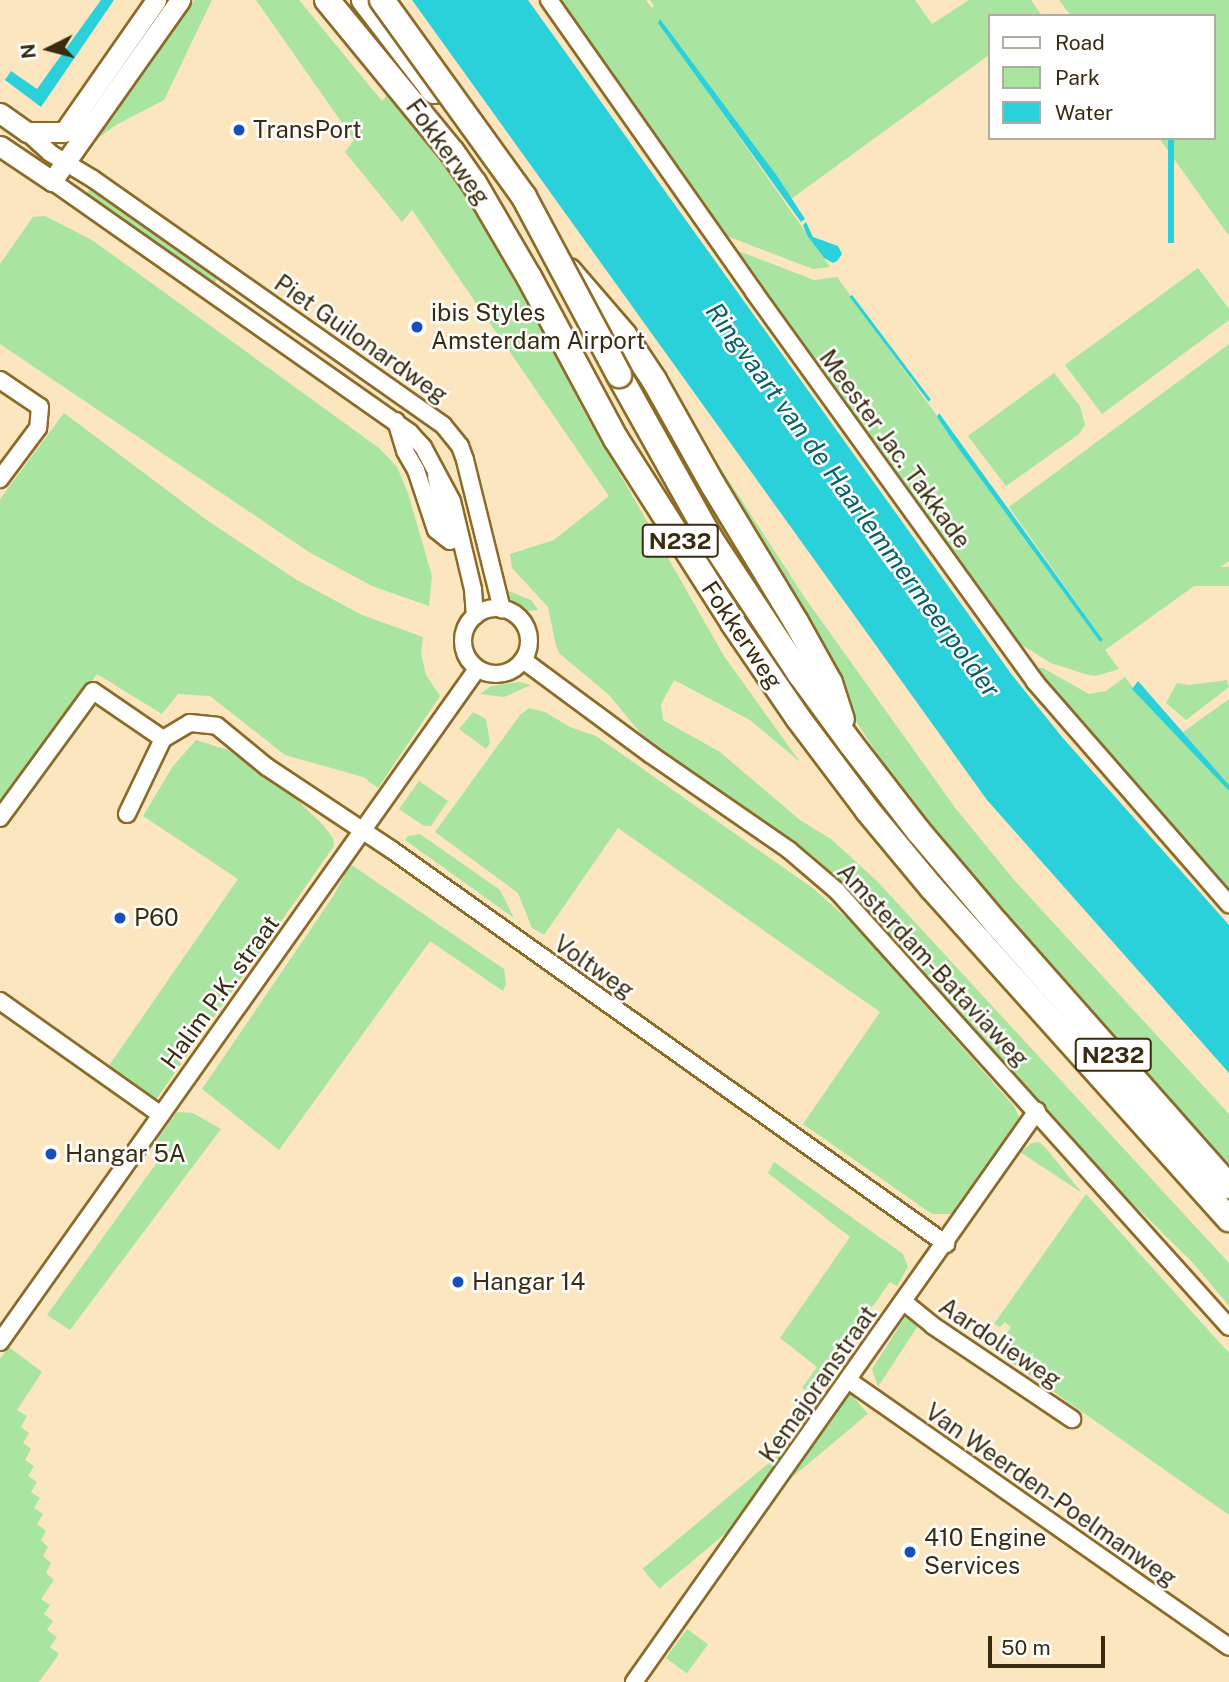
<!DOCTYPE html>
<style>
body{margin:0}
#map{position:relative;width:1229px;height:1682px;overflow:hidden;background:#fce6bf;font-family:"Public Sans",sans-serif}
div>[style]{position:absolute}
.green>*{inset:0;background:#a9e4a1;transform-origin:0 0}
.water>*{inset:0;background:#2ad0da;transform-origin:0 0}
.roads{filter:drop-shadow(2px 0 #8c6b27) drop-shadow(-2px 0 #8c6b27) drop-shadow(0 2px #8c6b27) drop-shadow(0 -2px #8c6b27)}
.minor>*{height:16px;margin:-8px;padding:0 8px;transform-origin:8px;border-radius:8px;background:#fff}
.minor>.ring{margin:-8px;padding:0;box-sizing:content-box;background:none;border:16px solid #fff;border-radius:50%}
.tertiary>*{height:19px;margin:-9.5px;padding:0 9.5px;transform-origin:9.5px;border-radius:9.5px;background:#fff}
.primary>*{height:24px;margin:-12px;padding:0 12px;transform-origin:12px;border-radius:12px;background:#fff}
.bridges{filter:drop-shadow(2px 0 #8c6b27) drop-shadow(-2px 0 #8c6b27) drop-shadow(0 2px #8c6b27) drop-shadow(0 -2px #8c6b27)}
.primary-bridge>*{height:24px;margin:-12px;padding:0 12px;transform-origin:12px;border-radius:12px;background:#fff}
.dots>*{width:19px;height:19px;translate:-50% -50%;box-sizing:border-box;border:4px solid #fff;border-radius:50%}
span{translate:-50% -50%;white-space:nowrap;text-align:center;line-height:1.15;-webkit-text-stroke:5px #fff;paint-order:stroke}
.shield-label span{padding:2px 5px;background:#fff;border:2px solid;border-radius:5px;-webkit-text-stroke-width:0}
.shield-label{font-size:23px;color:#392b0f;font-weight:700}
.poi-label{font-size:24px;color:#392b0f}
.left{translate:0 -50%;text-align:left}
.street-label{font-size:24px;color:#392b0f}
.water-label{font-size:26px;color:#056167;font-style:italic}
.legend{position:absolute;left:988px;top:14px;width:228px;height:126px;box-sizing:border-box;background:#fff;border:2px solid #b0aa9f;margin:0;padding:9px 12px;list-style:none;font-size:21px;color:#392b0f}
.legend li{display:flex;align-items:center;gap:14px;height:35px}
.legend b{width:35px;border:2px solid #b0aa9f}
.north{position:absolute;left:14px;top:14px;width:70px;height:70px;-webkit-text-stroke:5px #fff;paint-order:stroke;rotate:264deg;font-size:19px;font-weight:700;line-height:28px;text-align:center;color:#392b0f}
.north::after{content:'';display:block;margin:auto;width:24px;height:32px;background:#392b0f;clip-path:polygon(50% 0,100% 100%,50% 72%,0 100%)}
.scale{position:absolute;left:988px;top:1636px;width:117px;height:32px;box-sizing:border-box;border:4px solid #392b0f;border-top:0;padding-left:9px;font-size:21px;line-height:24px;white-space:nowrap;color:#392b0f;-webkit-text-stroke:5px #fff;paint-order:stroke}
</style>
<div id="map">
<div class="green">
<i style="clip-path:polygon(195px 0,212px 0,164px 100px,116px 125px,97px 139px)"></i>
<i style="clip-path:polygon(256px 0,299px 0,382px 101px,387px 95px,462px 189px,541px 323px,580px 404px,724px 656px,800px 762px,750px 720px,674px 680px,661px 704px,663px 720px,720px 752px,800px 820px,831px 839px,877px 881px,1229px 1263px,1229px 1306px,1193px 1263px,1097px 1168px,869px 912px,825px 871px,643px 736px,609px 695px,560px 654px,556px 646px,548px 607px,512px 568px,510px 554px,554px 540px,609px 496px,412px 210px,402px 222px,345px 152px,354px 140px)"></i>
<i style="clip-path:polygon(557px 0,646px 0,652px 8px,654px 6px,650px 0,915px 0,932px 24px,969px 0,1031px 0,1042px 16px,989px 16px,989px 55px,791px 199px,658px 21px,830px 267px,813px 269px,724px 235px)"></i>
<i style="clip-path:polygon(1059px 0,1229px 0,1229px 236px,1159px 138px,1213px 138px,1213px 16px,1071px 16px)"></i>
<i style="clip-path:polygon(91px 187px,218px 276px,215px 283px,209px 283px,85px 195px)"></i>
<i style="clip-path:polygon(45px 216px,92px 240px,379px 448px,397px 467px,408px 493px,432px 576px,429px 606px,372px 586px,309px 552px,0 344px,0 264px,33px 217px)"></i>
<i style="clip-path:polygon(733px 249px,814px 280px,837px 277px,1100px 642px,1103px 640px,1009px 507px,1229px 344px,1229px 561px,1105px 650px,1119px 669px,1096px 676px,1085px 674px,1051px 663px,1015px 641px)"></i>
<i style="clip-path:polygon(1198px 268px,1229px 309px,1229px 320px,1102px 414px,1065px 365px)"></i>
<i style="clip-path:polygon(1054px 373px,1080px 406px,1085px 425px,1079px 434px,1006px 486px,968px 436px)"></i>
<i style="clip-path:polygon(679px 404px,805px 598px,956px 809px,1015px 881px,1229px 1114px,1229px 1166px,991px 902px,887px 769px,857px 723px,796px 607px)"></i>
<i style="clip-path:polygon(64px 413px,208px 521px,297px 580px,362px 615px,423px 637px,421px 654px,426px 675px,440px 696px,378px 788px,363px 777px,285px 755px,210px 696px,178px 694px,162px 714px,97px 674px,0 802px,0 499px)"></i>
<i style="left:1229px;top:567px;width:19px;height:139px;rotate:90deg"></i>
<i style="clip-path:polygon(504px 589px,531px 600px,538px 610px,528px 611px,512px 601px)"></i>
<i style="clip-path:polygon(1038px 668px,1043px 668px,1089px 694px,1106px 691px,1125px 677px,1143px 701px,1151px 705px,1229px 791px,1229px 894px,1037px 673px)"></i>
<i style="clip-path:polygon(1227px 680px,1229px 687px,1186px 720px,1166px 703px,1177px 683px,1189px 685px)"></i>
<i style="clip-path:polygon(519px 682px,531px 685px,504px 697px,480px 694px,491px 686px)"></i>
<i style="clip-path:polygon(1229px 699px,1229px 785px,1183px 732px)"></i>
<i style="clip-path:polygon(529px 708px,545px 712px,570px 727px,596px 736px,814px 889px,853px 924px,1014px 1106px,1021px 1121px,952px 1214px,932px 1214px,803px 1124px,880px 1012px,618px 828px,544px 935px,532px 928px,518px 893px,435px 832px,520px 715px)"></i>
<i style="clip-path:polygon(473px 712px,486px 719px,490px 743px,486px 749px,459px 729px)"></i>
<i style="clip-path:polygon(196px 740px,228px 750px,292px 795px,323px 825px,333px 838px,334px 846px,155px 1101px,108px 1067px,238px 879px,143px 816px,173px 766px)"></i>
<i style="clip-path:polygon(419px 781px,448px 801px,431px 826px,424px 826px,399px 809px)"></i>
<i style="clip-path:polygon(420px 834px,500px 890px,514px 918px,405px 840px,408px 836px)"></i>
<i style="clip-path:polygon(350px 864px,504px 969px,506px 984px,503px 991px,430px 941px,279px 1150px,202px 1089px,334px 895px)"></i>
<i style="clip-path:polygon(177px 1112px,193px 1113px,221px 1129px,70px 1330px,47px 1315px,168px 1147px,157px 1140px)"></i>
<i style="clip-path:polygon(1039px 1142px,1045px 1147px,1082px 1193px,1020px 1152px,1032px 1143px)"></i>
<i style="clip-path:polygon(774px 1162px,903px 1254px,908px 1267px,897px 1286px,890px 1282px,810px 1394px,802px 1388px,817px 1367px,780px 1338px,850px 1237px,768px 1173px)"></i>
<i style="clip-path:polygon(1086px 1194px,1229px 1353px,1229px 1515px,981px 1341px,991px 1329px,996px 1333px,992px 1339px,1000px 1344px,1011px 1327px,1005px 1322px,1000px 1327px,994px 1324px)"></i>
<i style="clip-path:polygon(906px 1316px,916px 1318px,917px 1327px,878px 1387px,872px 1369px)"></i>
<i style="clip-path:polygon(9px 1347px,42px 1372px,17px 1410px,27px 1416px,21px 1427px,29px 1433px,23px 1443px,31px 1449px,25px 1460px,34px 1466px,28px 1476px,37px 1482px,31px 1492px,40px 1498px,34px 1508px,43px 1514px,37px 1524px,46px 1531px,41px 1540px,48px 1547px,43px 1556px,51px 1563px,46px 1573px,54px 1580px,41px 1599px,50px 1605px,44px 1614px,53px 1621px,47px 1630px,57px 1637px,50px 1647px,59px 1654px,39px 1682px,0 1682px,0 1359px)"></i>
<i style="left:851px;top:1394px;width:26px;height:272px;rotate:50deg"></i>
<i style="left:687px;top:1629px;width:26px;height:36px;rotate:36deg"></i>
</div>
<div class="water">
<i style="clip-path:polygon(101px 0,114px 0,41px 107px,5px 80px,11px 71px,37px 89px)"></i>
<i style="clip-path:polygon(412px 0,528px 0,1012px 675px,1062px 737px,1229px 925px,1229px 1073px,987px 800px)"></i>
<i style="clip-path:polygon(660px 19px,777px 176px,805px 219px,801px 222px,658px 23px)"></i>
<i style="left:1168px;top:138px;width:6px;height:105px"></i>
<i style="clip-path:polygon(806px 222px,813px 237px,838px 246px,842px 254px,837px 261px,833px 263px,824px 258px,807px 235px,803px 225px)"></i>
<i style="left:852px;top:295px;width:131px;height:3px;rotate:53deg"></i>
<i style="clip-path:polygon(939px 413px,1103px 640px,1100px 642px,956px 445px,937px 417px)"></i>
<i style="clip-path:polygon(1138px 681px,1229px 785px,1229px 791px,1132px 689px)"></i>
</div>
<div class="roads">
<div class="minor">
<i style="left:549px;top:0;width:357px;rotate:54.9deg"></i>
<i style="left:754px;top:292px;width:481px;rotate:54.2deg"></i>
<i style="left:1035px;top:682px;width:295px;rotate:48.9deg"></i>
<i style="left:27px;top:132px;width:31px;rotate:42deg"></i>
<i style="left:50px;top:153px;width:50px;rotate:31.2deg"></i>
<i style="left:93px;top:179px;width:428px;rotate:35.1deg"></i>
<i style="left:443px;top:425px;width:27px;rotate:51deg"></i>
<i style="left:460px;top:446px;width:15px;rotate:70deg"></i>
<i style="left:465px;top:460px;width:154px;rotate:76.1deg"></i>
<i style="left:52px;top:181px;width:438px;rotate:35.1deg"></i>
<i style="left:410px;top:433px;width:19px;rotate:47deg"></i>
<i style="left:423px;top:447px;width:61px;rotate:61.8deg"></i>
<i style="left:452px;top:501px;width:90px;rotate:76.6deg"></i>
<i style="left:473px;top:589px;width:27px;rotate:86deg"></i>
<i style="left:0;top:380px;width:48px;rotate:34deg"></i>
<i style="left:40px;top:407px;width:21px;rotate:95deg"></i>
<i style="left:38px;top:428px;width:64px;rotate:126.7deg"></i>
<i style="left:396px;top:421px;width:31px;rotate:73deg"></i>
<i style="left:405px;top:451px;width:22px;rotate:60deg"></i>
<i style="left:416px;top:470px;width:63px;rotate:71.6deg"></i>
<i style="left:436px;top:530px;width:18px;rotate:38deg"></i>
<i style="left:436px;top:476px;width:61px;rotate:78.7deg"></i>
<i class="ring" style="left:463px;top:608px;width:50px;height:50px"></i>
<i style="left:523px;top:660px;width:158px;rotate:36.5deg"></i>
<i style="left:650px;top:754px;width:169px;rotate:34.6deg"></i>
<i style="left:789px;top:850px;width:63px;rotate:40.5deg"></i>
<i style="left:837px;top:891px;width:586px;rotate:48.04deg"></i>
<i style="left:127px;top:814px;width:83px;rotate:-64.4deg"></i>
<i style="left:163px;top:739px;width:31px;rotate:-31deg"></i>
<i style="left:190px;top:723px;width:27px;rotate:6deg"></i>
<i style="left:217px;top:726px;width:65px;rotate:39.4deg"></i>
<i style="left:267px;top:767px;width:150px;rotate:33.6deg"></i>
<i style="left:392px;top:850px;width:680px;rotate:35.42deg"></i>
<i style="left:0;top:818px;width:157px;rotate:-53.8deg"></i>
<i style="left:93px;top:691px;width:85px;rotate:34.4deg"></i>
<i style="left:0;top:1001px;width:197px;rotate:35.3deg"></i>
<i style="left:904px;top:1302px;width:36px;rotate:39deg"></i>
<i style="left:932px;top:1325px;width:169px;rotate:33.9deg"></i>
<i style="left:0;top:1342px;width:825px;rotate:-54.67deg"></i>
<i style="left:848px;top:1380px;width:465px;rotate:35deg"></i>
<i style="left:634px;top:1682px;width:699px;rotate:-54.79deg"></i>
</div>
<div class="tertiary">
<i style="left:0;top:113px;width:33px;rotate:35deg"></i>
<i style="left:27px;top:132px;width:37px"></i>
<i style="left:64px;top:132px;width:161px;rotate:-55.1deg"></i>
<i style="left:0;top:146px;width:63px;rotate:33.9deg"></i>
<i style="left:52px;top:181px;width:222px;rotate:-54.7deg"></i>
</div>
<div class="primary">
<i style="left:327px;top:0;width:197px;rotate:50.6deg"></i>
<i style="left:452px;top:152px;width:38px;rotate:55deg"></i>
<i style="left:474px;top:183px;width:109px;rotate:59.7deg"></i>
<i style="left:529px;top:277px;width:184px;rotate:61.8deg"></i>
<i style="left:616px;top:439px;width:218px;rotate:57.5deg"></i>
<i style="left:733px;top:623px;width:115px;rotate:55.6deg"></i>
<i style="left:798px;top:718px;width:116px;rotate:53deg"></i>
<i style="left:868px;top:811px;width:100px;rotate:50.3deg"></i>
<i style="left:932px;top:888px;width:445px;rotate:48.1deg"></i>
<i style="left:364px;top:0;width:115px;rotate:52.4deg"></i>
<i style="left:569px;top:271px;width:84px;rotate:49.3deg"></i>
<i style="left:624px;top:335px;width:54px;rotate:56.3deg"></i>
<i style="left:654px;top:380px;width:120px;rotate:60.7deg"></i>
<i style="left:713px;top:485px;width:160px;rotate:58.8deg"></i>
<i style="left:796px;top:622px;width:70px;rotate:60.9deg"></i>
<i style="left:830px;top:683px;width:38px;rotate:72deg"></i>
<i style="left:619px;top:375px;width:187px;rotate:60.8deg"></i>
<i style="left:710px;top:538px;width:162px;rotate:56.6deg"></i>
<i style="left:799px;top:673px;width:88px;rotate:53.8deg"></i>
<i style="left:851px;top:744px;width:111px;rotate:52.3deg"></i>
<i style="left:919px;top:832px;width:121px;rotate:49.7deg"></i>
<i style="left:997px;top:924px;width:350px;rotate:48.5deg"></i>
</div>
</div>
<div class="bridges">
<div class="primary-bridge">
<i style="left:382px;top:0;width:243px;rotate:54.2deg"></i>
<i style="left:524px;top:197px;width:202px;rotate:61.9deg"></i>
</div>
</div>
<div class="dots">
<i style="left:239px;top:130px;background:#174fbb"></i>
<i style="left:417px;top:327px;background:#174fbb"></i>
<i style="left:120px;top:918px;background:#174fbb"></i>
<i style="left:51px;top:1154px;background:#174fbb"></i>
<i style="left:458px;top:1282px;background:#174fbb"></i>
<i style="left:910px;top:1552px;background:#174fbb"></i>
</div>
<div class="shield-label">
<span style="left:680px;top:541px">N232</span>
<span style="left:1113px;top:1055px">N232</span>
</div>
<div class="poi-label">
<span class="left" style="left:253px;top:130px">TransPort</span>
<span class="left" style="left:431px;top:327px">ibis Styles<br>Amsterdam Airport</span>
<span class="left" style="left:134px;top:918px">P60</span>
<span class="left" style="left:65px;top:1154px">Hangar 5A</span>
<span class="left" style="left:472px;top:1282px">Hangar 14</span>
<span class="left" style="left:924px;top:1552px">410 Engine<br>Services</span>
</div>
<div class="street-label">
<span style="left:448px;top:152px;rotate:54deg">Fokkerweg</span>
<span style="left:361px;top:339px;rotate:35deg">Piet Guilonardweg</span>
<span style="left:895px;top:449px;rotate:54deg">Meester Jac. Takkade</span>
<span style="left:742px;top:635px;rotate:56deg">Fokkerweg</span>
<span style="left:933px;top:965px;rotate:47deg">Amsterdam-Bataviaweg</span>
<span style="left:594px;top:967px;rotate:35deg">Voltweg</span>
<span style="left:220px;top:992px;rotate:-54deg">Halim P.K. straat</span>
<span style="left:1000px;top:1343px;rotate:34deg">Aardolieweg</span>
<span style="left:818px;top:1384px;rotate:-55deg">Kemajoranstraat</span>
<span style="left:1051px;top:1495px;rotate:35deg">Van Weerden-Poelmanweg</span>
</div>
<div class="water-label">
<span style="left:853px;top:500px;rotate:54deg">Ringvaart van de Haarlemmermeerpolder</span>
</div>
<ul class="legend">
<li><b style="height:9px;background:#fff"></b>Road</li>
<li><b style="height:19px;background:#a9e4a1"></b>Park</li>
<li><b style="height:19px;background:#2ad0da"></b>Water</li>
</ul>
<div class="north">N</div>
<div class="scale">50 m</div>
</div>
